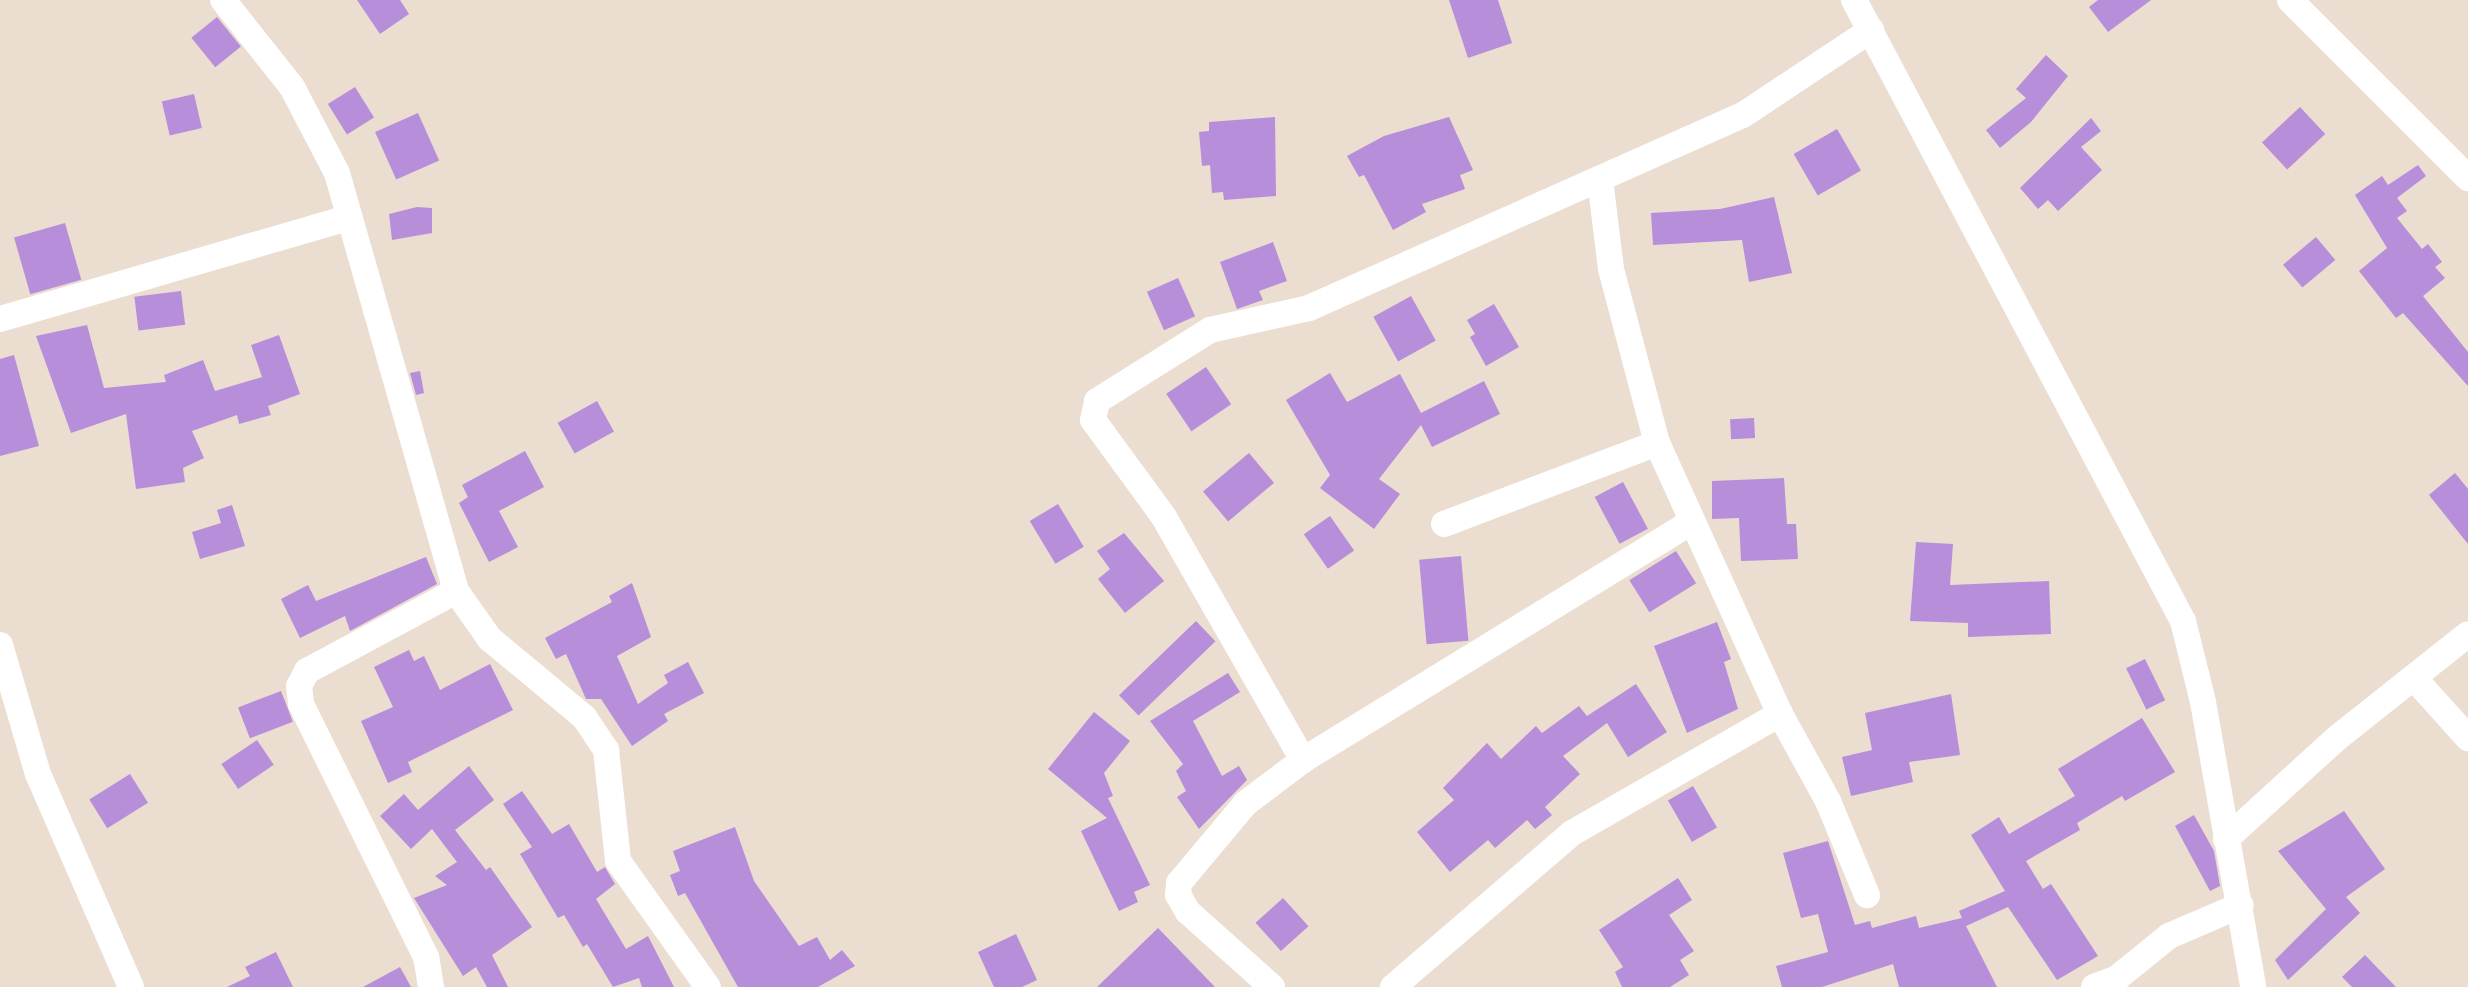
<!DOCTYPE html>
<style>
body{margin:0}
#map{position:relative;width:2468px;height:987px;overflow:hidden;background:#ebddcf;font-family:"Titillium Web",sans-serif}
div>[style]{position:absolute}
.building>*{inset:0;background:#b68eda;transform-origin:0 0}
.minor>*{height:26px;margin:-13px;padding:0 13px;transform-origin:13px;border-radius:13px;background:#fff}
span{translate:-50% -50%;white-space:nowrap;text-align:center;line-height:1.15;-webkit-text-stroke:5px #fff;paint-order:stroke}
</style>
<div id="map">
<div class="building">
<i style="clip-path:polygon(357px 0,400px 0,409px 14px,380px 34px)"></i>
<i style="clip-path:polygon(1449px 0,1498px 0,1512px 43px,1468px 58px)"></i>
<i style="clip-path:polygon(2098px 0,2151px 0,2108px 32px,2089px 7px)"></i>
<i style="left:217px;top:17px;width:38px;height:33px;rotate:51deg"></i>
<i style="clip-path:polygon(2046px 55px,2068px 76px,2031px 122px,2000px 148px,1986px 130px,2026px 98px,2016px 89px)"></i>
<i style="left:355px;top:87px;width:36px;height:32px;rotate:58deg"></i>
<i style="left:194px;top:94px;width:35px;height:33px;rotate:77deg"></i>
<i style="left:2300px;top:107px;width:37px;height:52px;rotate:47deg"></i>
<i style="left:418px;top:113px;width:52px;height:47px;rotate:66deg"></i>
<i style="clip-path:polygon(1275px 117px,1276px 196px,1224px 200px,1223px 192px,1212px 193px,1210px 165px,1202px 166px,1199px 132px,1209px 131px,1209px 122px)"></i>
<i style="clip-path:polygon(1449px 117px,1473px 170px,1460px 175px,1465px 189px,1422px 204px,1426px 212px,1393px 230px,1364px 175px,1359px 177px,1347px 156px,1384px 136px)"></i>
<i style="clip-path:polygon(2091px 118px,2101px 131px,2081px 147px,2102px 170px,2058px 211px,2048px 200px,2038px 209px,2020px 188px)"></i>
<i style="left:1837px;top:129px;width:48px;height:50px;rotate:60deg"></i>
<i style="clip-path:polygon(2418px 165px,2426px 176px,2397px 198px,2407px 211px,2397px 218px,2422px 249px,2428px 244px,2442px 262px,2435px 267px,2445px 278px,2423px 296px,2468px 352px,2468px 386px,2403px 313px,2396px 318px,2359px 271px,2387px 248px,2355px 195px,2382px 176px,2388px 185px)"></i>
<i style="clip-path:polygon(1774px 197px,1792px 273px,1749px 282px,1742px 240px,1653px 245px,1651px 213px,1720px 209px)"></i>
<i style="clip-path:polygon(417px 207px,432px 208px,432px 233px,392px 240px,389px 214px)"></i>
<i style="left:65px;top:223px;width:59px;height:53px;rotate:74deg"></i>
<i style="left:2316px;top:237px;width:30px;height:43px;rotate:50deg"></i>
<i style="clip-path:polygon(1273px 242px,1287px 281px,1259px 291px,1263px 300px,1237px 309px,1220px 262px)"></i>
<i style="left:1178px;top:278px;width:42px;height:34px;rotate:66deg"></i>
<i style="left:181px;top:291px;width:34px;height:47px;rotate:83deg"></i>
<i style="left:1411px;top:296px;width:51px;height:43px;rotate:61deg"></i>
<i style="clip-path:polygon(1494px 304px,1519px 347px,1486px 366px,1470px 337px,1475px 334px,1467px 320px)"></i>
<i style="clip-path:polygon(87px 325px,104px 388px,166px 382px,164px 375px,203px 360px,215px 391px,262px 377px,251px 345px,279px 335px,300px 394px,268px 406px,271px 415px,239px 424px,237px 415px,192px 431px,204px 458px,183px 468px,185px 482px,136px 489px,126px 414px,71px 433px,36px 336px)"></i>
<i style="clip-path:polygon(14px 355px,39px 446px,0 456px,0 359px)"></i>
<i style="left:1206px;top:367px;width:45px;height:48px;rotate:56deg"></i>
<i style="clip-path:polygon(420px 371px,424px 393px,416px 395px,410px 373px)"></i>
<i style="clip-path:polygon(1330px 373px,1347px 402px,1400px 374px,1421px 413px,1484px 381px,1500px 414px,1432px 447px,1421px 425px,1379px 479px,1400px 494px,1374px 529px,1320px 488px,1330px 475px,1286px 400px)"></i>
<i style="left:597px;top:401px;width:35px;height:45px;rotate:61deg"></i>
<i style="left:1754px;top:418px;width:20px;height:24px;rotate:87deg"></i>
<i style="clip-path:polygon(525px 451px,544px 487px,499px 511px,518px 547px,489px 562px,459px 503px,468px 497px,462px 485px)"></i>
<i style="left:1249px;top:453px;width:39px;height:60px;rotate:50deg"></i>
<i style="clip-path:polygon(2455px 473px,2468px 489px,2468px 544px,2429px 495px)"></i>
<i style="clip-path:polygon(1784px 478px,1787px 524px,1796px 524px,1798px 559px,1741px 561px,1739px 518px,1712px 519px,1712px 481px)"></i>
<i style="left:1623px;top:482px;width:53px;height:32px;rotate:62deg"></i>
<i style="left:1058px;top:504px;width:50px;height:33px;rotate:59deg"></i>
<i style="clip-path:polygon(232px 505px,245px 546px,200px 559px,192px 532px,221px 523px,217px 510px)"></i>
<i style="left:1330px;top:516px;width:42px;height:32px;rotate:55deg"></i>
<i style="clip-path:polygon(1124px 533px,1164px 581px,1125px 613px,1098px 579px,1110px 569px,1097px 551px)"></i>
<i style="clip-path:polygon(1916px 542px,1953px 544px,1950px 585px,2049px 581px,2051px 634px,1968px 637px,1968px 623px,1910px 621px)"></i>
<i style="left:1676px;top:551px;width:38px;height:55px;rotate:58deg"></i>
<i style="left:1461px;top:556px;width:85px;height:42px;rotate:85deg"></i>
<i style="clip-path:polygon(426px 557px,437px 584px,350px 631px,345px 616px,300px 638px,281px 599px,308px 585px,316px 601px)"></i>
<i style="clip-path:polygon(632px 583px,651px 637px,617px 656px,638px 704px,668px 683px,664px 675px,688px 662px,704px 693px,664px 714px,668px 721px,632px 746px,601px 699px,586px 699px,566px 654px,556px 659px,545px 638px,612px 602px,609px 596px)"></i>
<i style="left:1196px;top:621px;width:28px;height:107px;rotate:46deg"></i>
<i style="clip-path:polygon(1717px 622px,1731px 659px,1724px 662px,1738px 709px,1687px 733px,1654px 646px)"></i>
<i style="clip-path:polygon(409px 650px,414px 661px,424px 656px,440px 690px,490px 664px,513px 710px,408px 762px,412px 772px,388px 783px,361px 721px,393px 707px,374px 667px)"></i>
<i style="left:2145px;top:659px;width:46px;height:21px;rotate:64deg"></i>
<i style="clip-path:polygon(1228px 673px,1240px 692px,1193px 721px,1222px 776px,1239px 766px,1247px 780px,1199px 829px,1177px 797px,1186px 791px,1176px 771px,1183px 764px,1150px 721px)"></i>
<i style="clip-path:polygon(1636px 684px,1667px 732px,1628px 757px,1607px 723px,1563px 756px,1580px 774px,1545px 807px,1552px 815px,1535px 829px,1527px 820px,1495px 848px,1488px 840px,1450px 872px,1417px 832px,1454px 800px,1443px 788px,1487px 743px,1501px 759px,1536px 726px,1542px 733px,1579px 706px,1587px 716px)"></i>
<i style="left:281px;top:691px;width:33px;height:46px;rotate:69deg"></i>
<i style="clip-path:polygon(1951px 694px,1960px 755px,1909px 762px,1913px 782px,1851px 796px,1842px 757px,1872px 750px,1865px 713px)"></i>
<i style="clip-path:polygon(1094px 712px,1130px 741px,1104px 773px,1113px 796px,1108px 798px,1150px 885px,1134px 892px,1138px 902px,1119px 911px,1081px 831px,1107px 818px,1048px 769px)"></i>
<i style="clip-path:polygon(2142px 718px,2175px 772px,2125px 801px,2122px 796px,2077px 823px,2080px 830px,2026px 861px,2043px 889px,2051px 884px,2098px 956px,2057px 980px,2008px 907px,1966px 926px,1997px 987px,1899px 987px,1893px 964px,1822px 987px,1782px 987px,1776px 966px,1828px 952px,1818px 914px,1801px 918px,1783px 853px,1828px 841px,1855px 925px,1870px 921px,1872px 928px,1916px 916px,1919px 928px,1962px 918px,1959px 911px,2005px 891px,1971px 835px,1999px 817px,2009px 834px,2075px 796px,2058px 769px)"></i>
<i style="left:257px;top:740px;width:30px;height:43px;rotate:56deg"></i>
<i style="clip-path:polygon(469px 766px,494px 800px,455px 830px,486px 870px,490px 867px,532px 927px,492px 955px,508px 987px,487px 987px,476px 967px,463px 976px,414px 898px,447px 885px,435px 876px,457px 862px,432px 829px,411px 849px,380px 816px,404px 794px,418px 810px)"></i>
<i style="left:130px;top:774px;width:34px;height:48px;rotate:58deg"></i>
<i style="left:1693px;top:786px;width:48px;height:29px;rotate:60deg"></i>
<i style="clip-path:polygon(522px 791px,552px 834px,569px 824px,597px 872px,605px 867px,615px 884px,596px 899px,626px 949px,648px 936px,674px 987px,642px 987px,639px 978px,613px 987px,587px 944px,583px 947px,564px 915px,558px 918px,520px 854px,532px 847px,503px 804px)"></i>
<i style="clip-path:polygon(2344px 811px,2385px 869px,2346px 897px,2360px 913px,2288px 980px,2275px 960px,2326px 909px,2278px 851px)"></i>
<i style="clip-path:polygon(2194px 815px,2214px 851px,2220px 886px,2210px 891px,2175px 826px)"></i>
<i style="clip-path:polygon(735px 827px,754px 881px,799px 946px,817px 937px,830px 960px,842px 950px,855px 966px,818px 987px,738px 987px,685px 893px,678px 896px,670px 875px,680px 871px,673px 851px)"></i>
<i style="clip-path:polygon(1678px 878px,1692px 900px,1669px 915px,1694px 951px,1680px 960px,1689px 975px,1670px 987px,1622px 987px,1615px 972px,1623px 967px,1599px 930px)"></i>
<i style="left:1283px;top:898px;width:38px;height:37px;rotate:48deg"></i>
<i style="clip-path:polygon(1158px 928px,1215px 987px,1097px 987px,1123px 962px)"></i>
<i style="clip-path:polygon(1016px 934px,1037px 980px,1022px 987px,994px 987px,978px 952px)"></i>
<i style="clip-path:polygon(276px 952px,293px 987px,227px 987px,250px 976px,245px 967px)"></i>
<i style="clip-path:polygon(2365px 955px,2396px 987px,2352px 987px,2342px 977px)"></i>
<i style="clip-path:polygon(400px 967px,411px 987px,363px 987px)"></i>
</div>
<div class="minor">
<i style="left:223px;top:0;width:111px;rotate:51.6deg"></i>
<i style="left:292px;top:87px;width:97px;rotate:62.4deg"></i>
<i style="left:337px;top:173px;width:435px;rotate:74.1deg"></i>
<i style="left:456px;top:591px;width:59px;rotate:54.7deg"></i>
<i style="left:490px;top:639px;width:122px;rotate:39.7deg"></i>
<i style="left:584px;top:717px;width:40px;rotate:56deg"></i>
<i style="left:606px;top:750px;width:112px;rotate:83.8deg"></i>
<i style="left:618px;top:861px;width:155px;rotate:54.5deg"></i>
<i style="left:1854px;top:0;width:703px;rotate:62.09deg"></i>
<i style="left:2183px;top:621px;width:83px;rotate:76.1deg"></i>
<i style="left:2203px;top:702px;width:289px;rotate:80deg"></i>
<i style="left:2290px;top:0;width:252px;rotate:45deg"></i>
<i style="left:0;top:319px;width:362px;rotate:-16.2deg"></i>
<i style="left:1444px;top:524px;width:228px;rotate:-20.8deg"></i>
<i style="left:0;top:645px;width:134px;rotate:73.6deg"></i>
<i style="left:38px;top:774px;width:232px;rotate:66.4deg"></i>
<i style="left:2414px;top:678px;width:81px;rotate:48deg"></i>
<i style="left:1780px;top:714px;width:99px;rotate:61.1deg"></i>
<i style="left:1828px;top:801px;width:102px;rotate:67.5deg"></i>
<i style="left:1303px;top:760px;width:456px;rotate:-31.5deg"></i>
<i style="left:2226px;top:839px;width:150px;rotate:-42.3deg"></i>
<i style="left:2337px;top:738px;width:167px;rotate:-38.4deg"></i>
<i style="left:431px;top:987px;width:30px;rotate:-99deg"></i>
<i style="left:426px;top:957px;width:282px;rotate:-116.3deg"></i>
<i style="left:301px;top:704px;width:18px;rotate:-96deg"></i>
<i style="left:299px;top:686px;width:17px;rotate:-62deg"></i>
<i style="left:307px;top:671px;width:169px;rotate:-28.2deg"></i>
<i style="left:1272px;top:987px;width:113px;rotate:-138.2deg"></i>
<i style="left:1188px;top:912px;width:20px;rotate:-120deg"></i>
<i style="left:1178px;top:895px;width:12px;rotate:-85deg"></i>
<i style="left:1179px;top:883px;width:104px;rotate:-50.1deg"></i>
<i style="left:1246px;top:803px;width:71px;rotate:-37deg"></i>
<i style="left:1303px;top:760px;width:280px;rotate:-119.8deg"></i>
<i style="left:1164px;top:517px;width:120px;rotate:-126.2deg"></i>
<i style="left:1093px;top:420px;width:19px;rotate:-78deg"></i>
<i style="left:1097px;top:401px;width:133px;rotate:-32.1deg"></i>
<i style="left:1210px;top:330px;width:101px;rotate:-12.5deg"></i>
<i style="left:1309px;top:308px;width:475px;rotate:-24deg"></i>
<i style="left:1743px;top:115px;width:154px;rotate:-33.6deg"></i>
<i style="left:1393px;top:987px;width:236px;rotate:-40.7deg"></i>
<i style="left:1572px;top:833px;width:240px;rotate:-29.8deg"></i>
<i style="left:1780px;top:714px;width:298px;rotate:-114.4deg"></i>
<i style="left:1657px;top:443px;width:180px;rotate:-104.8deg"></i>
<i style="left:1611px;top:269px;width:91px;rotate:-97deg"></i>
<i style="left:2094px;top:987px;width:25px;rotate:-21deg"></i>
<i style="left:2117px;top:978px;width:67px;rotate:-38.9deg"></i>
<i style="left:2169px;top:936px;width:78px;rotate:-23.3deg"></i>
</div>
</div>
